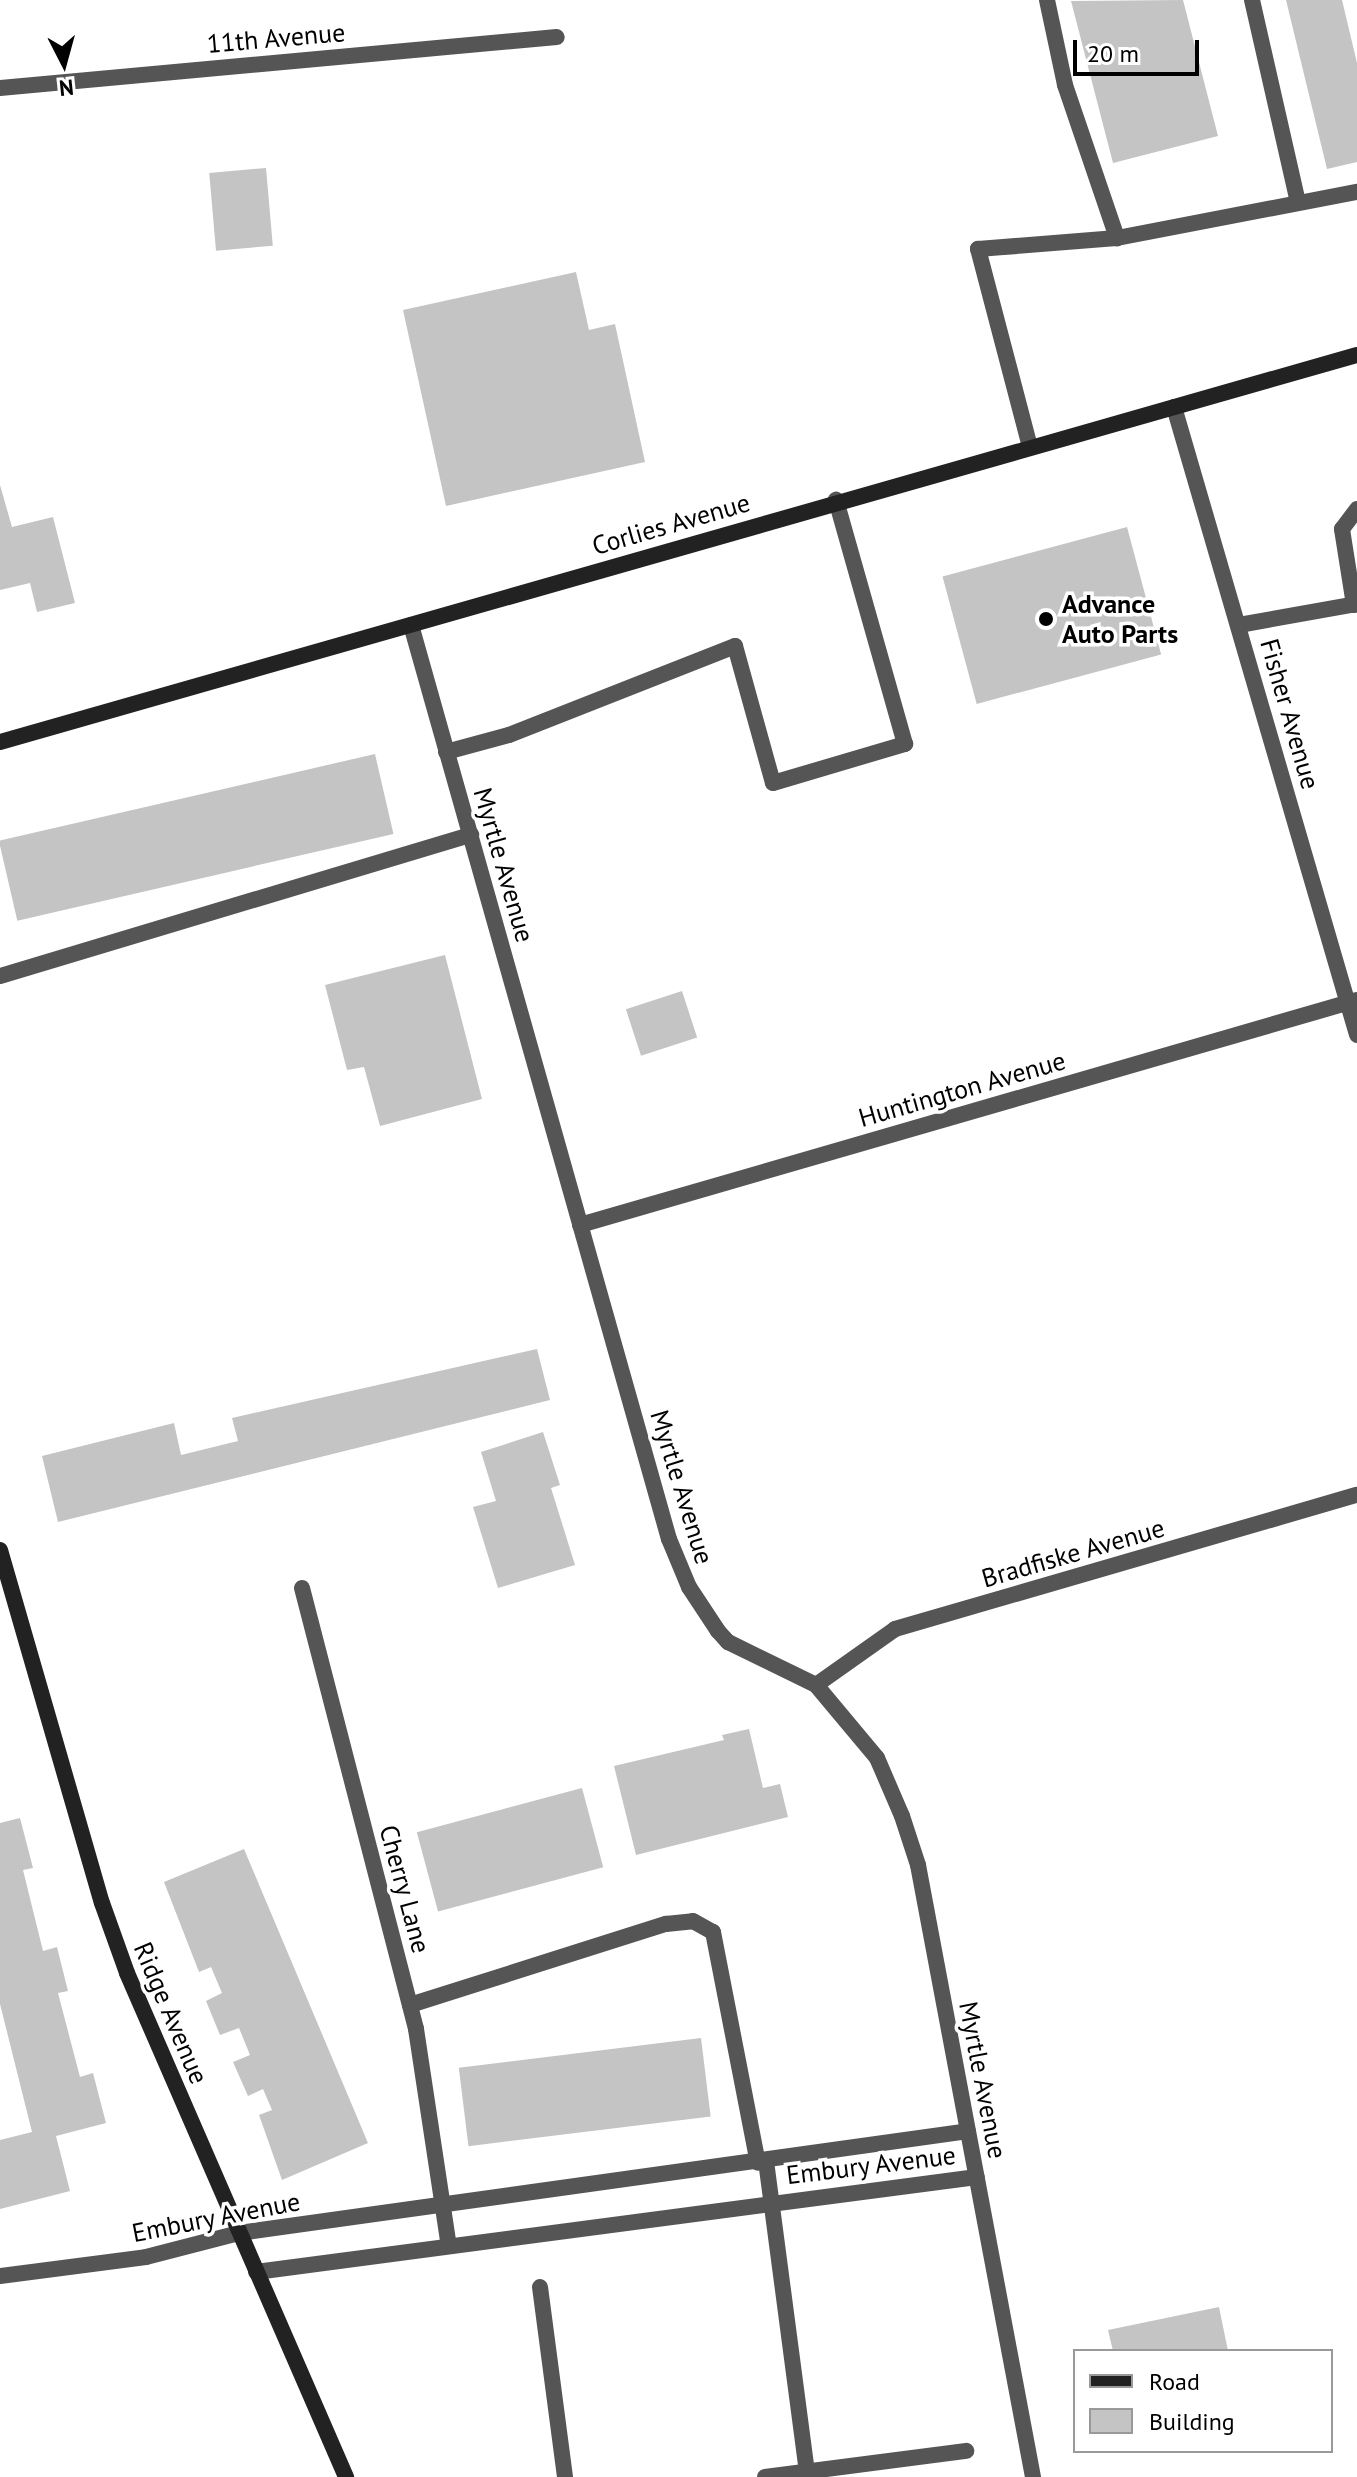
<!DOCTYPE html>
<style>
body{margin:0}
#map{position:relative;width:1357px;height:2477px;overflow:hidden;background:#fff;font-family:"PT Sans",sans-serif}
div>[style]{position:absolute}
.building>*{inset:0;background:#c4c4c4;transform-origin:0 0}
.lane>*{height:16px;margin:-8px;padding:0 8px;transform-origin:8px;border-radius:8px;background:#555}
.street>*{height:16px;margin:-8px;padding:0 8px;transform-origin:8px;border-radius:8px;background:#555}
.secondary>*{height:16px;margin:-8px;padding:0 8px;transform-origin:8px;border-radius:8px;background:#222}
.dots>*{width:22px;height:22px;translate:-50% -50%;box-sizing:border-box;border:4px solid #fff;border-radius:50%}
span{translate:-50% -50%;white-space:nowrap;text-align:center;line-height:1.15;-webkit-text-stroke:7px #fff;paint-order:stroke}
.street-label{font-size:26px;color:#000}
.poi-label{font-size:26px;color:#000;font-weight:700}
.left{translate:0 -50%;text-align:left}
.legend{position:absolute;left:1073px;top:2349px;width:260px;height:104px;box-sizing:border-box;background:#fff;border:2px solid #999;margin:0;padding:10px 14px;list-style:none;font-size:24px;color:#000}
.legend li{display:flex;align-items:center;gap:16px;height:40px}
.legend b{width:40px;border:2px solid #999}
.north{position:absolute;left:24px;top:24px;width:80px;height:80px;-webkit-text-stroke:6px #fff;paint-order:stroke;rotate:174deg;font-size:22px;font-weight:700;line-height:32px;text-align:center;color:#000}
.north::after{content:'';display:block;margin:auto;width:28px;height:36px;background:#000;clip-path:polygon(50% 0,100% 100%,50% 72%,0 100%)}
.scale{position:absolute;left:1073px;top:40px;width:126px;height:36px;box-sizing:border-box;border:4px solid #000;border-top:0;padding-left:10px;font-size:24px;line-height:28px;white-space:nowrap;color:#000;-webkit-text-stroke:6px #fff;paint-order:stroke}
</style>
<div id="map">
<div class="building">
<i style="clip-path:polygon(1183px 0,1218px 136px,1113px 163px,1071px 1px)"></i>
<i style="clip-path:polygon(1286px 0,1342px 0,1357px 63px,1357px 162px,1327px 169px)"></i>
<i style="left:266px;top:168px;width:78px;height:57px;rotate:85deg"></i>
<i style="clip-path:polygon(576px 272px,589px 330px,615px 324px,645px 462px,446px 506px,403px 310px)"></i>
<i style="clip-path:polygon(0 485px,12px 527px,53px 517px,75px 603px,37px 612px,30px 583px,0 590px)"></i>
<i style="left:1127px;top:527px;width:132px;height:191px;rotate:75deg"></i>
<i style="left:375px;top:754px;width:82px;height:386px;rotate:77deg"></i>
<i style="clip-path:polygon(445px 955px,482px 1099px,380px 1126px,364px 1067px,347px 1070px,325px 985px)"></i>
<i style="left:682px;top:991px;width:49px;height:59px;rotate:72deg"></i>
<i style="clip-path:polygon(537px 1349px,550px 1400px,58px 1522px,42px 1456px,174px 1423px,181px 1455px,238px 1441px,232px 1418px)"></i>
<i style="clip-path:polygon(543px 1432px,560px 1485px,551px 1488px,575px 1565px,498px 1588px,473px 1507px,496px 1501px,481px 1452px)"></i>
<i style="clip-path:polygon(749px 1729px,763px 1788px,780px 1784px,788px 1817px,636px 1855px,614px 1766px,724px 1740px,722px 1735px)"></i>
<i style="left:582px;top:1788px;width:82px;height:171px;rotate:75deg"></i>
<i style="clip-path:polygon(20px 1818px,33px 1868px,23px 1870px,43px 1951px,57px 1947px,68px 1991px,58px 1993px,80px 2077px,93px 2073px,106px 2123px,56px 2136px,70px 2191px,0 2209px,0 2140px,32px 2132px,0 2004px,0 1823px)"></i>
<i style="clip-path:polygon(244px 1849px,368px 2143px,282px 2180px,259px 2115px,272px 2110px,263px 2089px,248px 2096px,233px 2062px,250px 2055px,239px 2028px,220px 2035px,206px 2001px,222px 1993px,211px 1967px,199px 1972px,164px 1882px)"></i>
<i style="left:701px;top:2038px;width:79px;height:244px;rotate:83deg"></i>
<i style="clip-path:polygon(1219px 2307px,1228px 2351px,1113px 2351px,1108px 2330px)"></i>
</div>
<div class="lane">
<i style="left:1047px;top:0;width:87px;rotate:78deg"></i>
<i style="left:1065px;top:85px;width:162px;rotate:71.2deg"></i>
<i style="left:1252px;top:0;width:207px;rotate:77.2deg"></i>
<i style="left:1030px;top:447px;width:205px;rotate:-104.7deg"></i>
<i style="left:978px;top:249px;width:139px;rotate:-4.5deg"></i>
<i style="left:1117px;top:238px;width:244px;rotate:-10.9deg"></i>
<i style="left:1354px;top:605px;width:77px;rotate:-99deg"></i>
<i style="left:1342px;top:529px;width:25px;rotate:-53deg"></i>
<i style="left:1239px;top:625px;width:120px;rotate:-10.1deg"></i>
<i style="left:446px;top:752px;width:65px;rotate:-15.1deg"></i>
<i style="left:509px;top:735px;width:243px;rotate:-21.5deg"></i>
<i style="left:735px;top:646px;width:142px;rotate:74.5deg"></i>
<i style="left:773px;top:783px;width:138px;rotate:-16.5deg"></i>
<i style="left:905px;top:744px;width:254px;rotate:-105.8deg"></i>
<i style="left:0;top:976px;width:492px;rotate:-16.7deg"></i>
<i style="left:302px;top:1588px;width:455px;rotate:75.5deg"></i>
<i style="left:416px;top:2029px;width:219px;rotate:81.4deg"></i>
<i style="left:410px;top:2005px;width:269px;rotate:-17.6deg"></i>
<i style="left:666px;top:1924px;width:27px;rotate:-6deg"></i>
<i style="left:693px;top:1921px;width:23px;rotate:29deg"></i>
<i style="left:713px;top:1932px;width:235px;rotate:79deg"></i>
<i style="left:766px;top:2161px;width:314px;rotate:82.5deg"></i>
<i style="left:239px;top:2233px;width:736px;rotate:-7.96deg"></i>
<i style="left:256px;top:2272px;width:727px;rotate:-7.51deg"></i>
<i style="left:540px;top:2287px;width:192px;rotate:82.5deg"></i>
<i style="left:765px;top:2477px;width:203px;rotate:-7.4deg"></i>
</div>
<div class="street">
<i style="left:0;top:88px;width:559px;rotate:-5.23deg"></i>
<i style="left:1174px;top:407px;width:654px;rotate:73.75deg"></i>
<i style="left:411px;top:625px;width:950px;rotate:74.24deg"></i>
<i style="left:669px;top:1539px;width:52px;rotate:67.4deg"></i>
<i style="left:689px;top:1587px;width:53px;rotate:56.6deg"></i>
<i style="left:718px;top:1631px;width:15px;rotate:48deg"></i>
<i style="left:728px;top:1642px;width:98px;rotate:26deg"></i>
<i style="left:816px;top:1685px;width:95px;rotate:50.1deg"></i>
<i style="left:877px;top:1758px;width:63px;rotate:66.7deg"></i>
<i style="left:902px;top:1816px;width:52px;rotate:71.9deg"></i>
<i style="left:918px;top:1865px;width:623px;rotate:79.36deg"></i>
<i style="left:580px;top:1225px;width:809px;rotate:-16.15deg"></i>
<i style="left:816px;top:1685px;width:97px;rotate:-35.3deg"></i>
<i style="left:895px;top:1629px;width:481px;rotate:-16.2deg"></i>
<i style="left:0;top:2276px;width:147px;rotate:-7.4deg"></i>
<i style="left:146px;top:2257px;width:96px;rotate:-14.5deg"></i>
</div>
<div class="secondary">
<i style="left:0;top:742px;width:1411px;rotate:-15.92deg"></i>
<i style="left:0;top:1550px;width:367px;rotate:73.9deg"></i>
<i style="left:102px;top:1903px;width:74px;rotate:70.3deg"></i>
<i style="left:127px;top:1973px;width:550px;rotate:66.51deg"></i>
</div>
<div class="dots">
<i style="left:1046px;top:619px;background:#000"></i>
</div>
<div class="street-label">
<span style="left:276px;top:38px;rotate:-5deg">11th Avenue</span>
<span style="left:671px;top:524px;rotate:-16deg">Corlies Avenue</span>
<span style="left:1290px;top:714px;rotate:74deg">Fisher Avenue</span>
<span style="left:504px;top:865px;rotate:74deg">Myrtle Avenue</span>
<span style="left:962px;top:1089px;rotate:-16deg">Huntington Avenue</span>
<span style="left:682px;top:1487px;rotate:73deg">Myrtle Avenue</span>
<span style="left:1073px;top:1553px;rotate:-16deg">Bradfiske Avenue</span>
<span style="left:405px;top:1889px;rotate:75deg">Cherry Lane</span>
<span style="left:171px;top:2013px;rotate:67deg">Ridge Avenue</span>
<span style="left:983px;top:2080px;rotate:79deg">Myrtle Avenue</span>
<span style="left:871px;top:2165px;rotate:-7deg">Embury Avenue</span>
<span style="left:216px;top:2217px;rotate:-11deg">Embury Avenue</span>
</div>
<div class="poi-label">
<span class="left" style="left:1062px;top:619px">Advance<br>Auto Parts</span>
</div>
<ul class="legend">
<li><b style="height:10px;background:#222"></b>Road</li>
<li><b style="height:22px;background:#c4c4c4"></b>Building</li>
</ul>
<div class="north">N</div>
<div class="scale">20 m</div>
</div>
